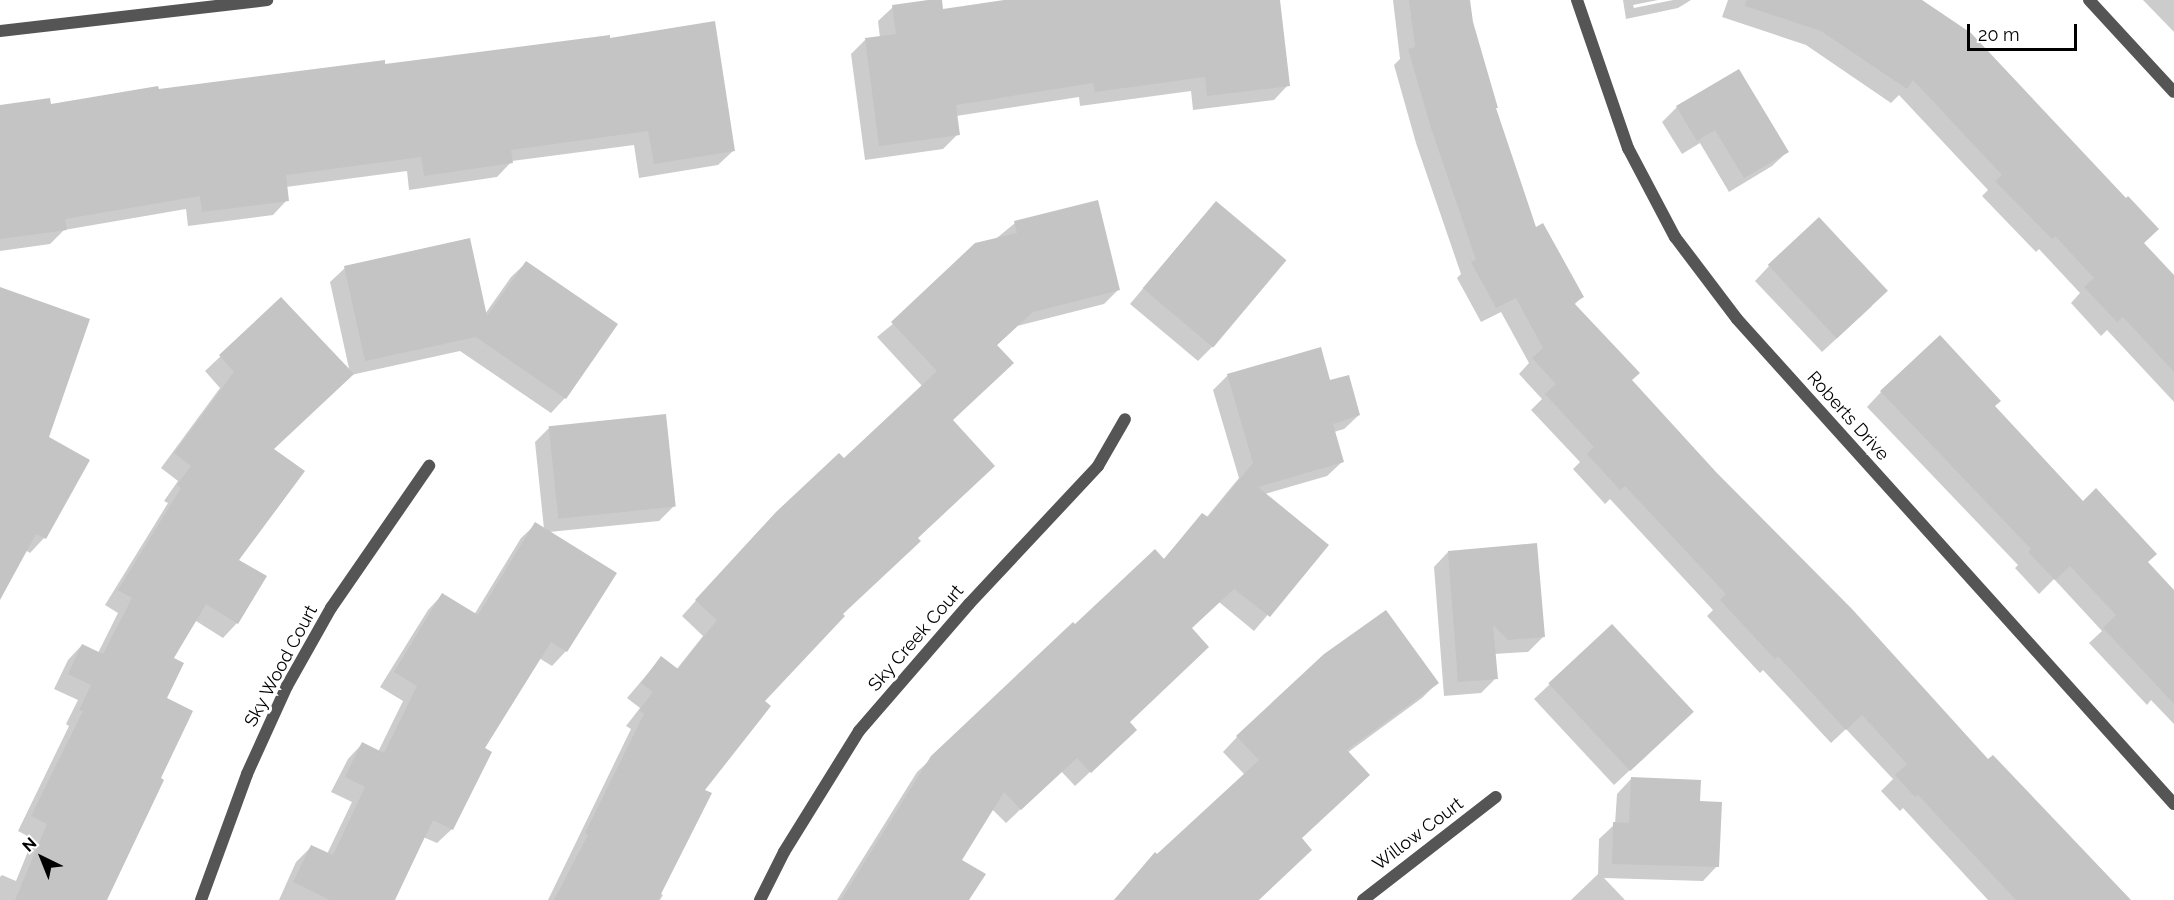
<!DOCTYPE html>
<style>
body{margin:0}
#map{position:relative;width:2174px;height:900px;overflow:hidden;background:#fff;font-family:Raleway,sans-serif}
div>[style]{position:absolute}
.shadow>*{inset:0;background:#0003}
.building>*{inset:0;background:#c4c4c4;transform-origin:0 0}
.street>*{height:12px;margin:-6px;padding:0 6px;transform-origin:6px;border-radius:6px;background:#555}
span{translate:-50% -50%;white-space:nowrap;text-align:center;line-height:1.15;-webkit-text-stroke:6px #fff;paint-order:stroke}
.street-label{font-size:18px;color:#000}
.north{position:absolute;left:12px;top:828px;width:60px;height:60px;-webkit-text-stroke:4px #fff;paint-order:stroke;rotate:317deg;font-size:16px;font-weight:700;line-height:24px;text-align:center;color:#000}
.north::after{content:'';display:block;margin:auto;width:21px;height:27px;background:#000;clip-path:polygon(50% 0,100% 100%,50% 72%,0 100%)}
.scale{position:absolute;left:1967px;top:24px;width:110px;height:27px;box-sizing:border-box;border:3px solid #000;border-top:0;padding-left:8px;font-size:18px;line-height:21px;white-space:nowrap;color:#000;-webkit-text-stroke:4px #fff;paint-order:stroke}
</style>
<div id="map">
<div class="shadow">
<i style="clip-path:polygon(939px 0,942px 11px,1014px 0,1278px 0,1288px 85px,1274px 100px,1193px 110px,1191px 91px,1080px 106px,1079px 97px,956px 116px,958px 134px,943px 149px,865px 160px,851px 54px,865px 40px,880px 38px,878px 21px,893px 7px)"></i>
<i style="clip-path:polygon(1393px 0,1469px 0,1472px 22px,1494px 109px,1535px 229px,1582px 297px,1574px 305px,1630px 380px,2107px 900px,1988px 900px,1903px 808px,1900px 811px,1881px 791px,1893px 779px,1846px 729px,1831px 743px,1763px 670px,1760px 673px,1707px 616px,1713px 610px,1610px 499px,1605px 504px,1573px 469px,1580px 462px,1531px 410px,1542px 399px,1519px 374px,1529px 363px,1501px 312px,1481px 322px,1457px 278px,1461px 274px,1416px 143px,1394px 65px,1400px 59px)"></i>
<i style="clip-path:polygon(1623px 0,1658px 0,1633px 5px,1634px 8px,1673px 0,1691px 0,1678px 8px,1626px 19px)"></i>
<i style="clip-path:polygon(1728px 0,1919px 0,2174px 277px,2174px 402px,2107px 330px,2101px 336px,2071px 303px,2080px 293px,2039px 249px,2036px 252px,1982px 196px,1988px 190px,1899px 95px,1891px 103px,1806px 45px,1722px 17px)"></i>
<i style="clip-path:polygon(2143px 0,2174px 0,2174px 32px)"></i>
<i style="clip-path:polygon(384px 66px,733px 151px,718px 165px,639px 178px,634px 145px,512px 161px,497px 177px,409px 190px,407px 171px,286px 187px,287px 200px,273px 215px,188px 226px,186px 209px,64px 230px,50px 244px,0 251px,0 106px,50px 106px)"></i>
<i style="clip-path:polygon(1677px 107px,1787px 152px,1772px 166px,1729px 192px,1700px 143px,1682px 154px,1662px 122px)"></i>
<i style="clip-path:polygon(1202px 218px,1213px 346px,1198px 361px,1130px 304px)"></i>
<i style="clip-path:polygon(1015px 223px,1119px 289px,1104px 304px,1017px 326px,996px 346px,951px 420px,917px 538px,841px 614px,763px 701px,702px 790px,660px 893px,663px 895px,660px 900px,548px 900px,631px 729px,626px 726px,640px 708px,627px 698px,661px 658px,676px 670px,703px 636px,682px 616px,761px 529px,844px 460px,923px 387px,877px 337px)"></i>
<i style="clip-path:polygon(526px 263px,565px 398px,551px 413px,460px 351px,351px 375px,273px 449px,237px 560px,237px 623px,223px 638px,196px 621px,172px 659px,165px 699px,159px 779px,106px 900px,0 900px,0 877px,2px 875px,16px 881px,33px 839px,18px 831px,69px 726px,66px 724px,78px 700px,54px 689px,68px 660px,82px 645px,98px 653px,118px 613px,105px 605px,168px 503px,164px 501px,178px 481px,161px 468px,220px 388px,205px 371px,281px 299px,350px 373px,330px 282px,345px 268px,485px 314px,511px 277px)"></i>
<i style="clip-path:polygon(1769px 266px,1872px 306px,1822px 352px,1755px 281px)"></i>
<i style="clip-path:polygon(0 289px,47px 438px,44px 538px,30px 553px,25px 550px,0 597px)"></i>
<i style="clip-path:polygon(1228px 375px,1329px 382px,1359px 415px,1344px 429px,1334px 432px,1342px 462px,1327px 476px,1265px 494px,1327px 545px,1254px 631px,1219px 602px,1190px 629px,1128px 722px,1120px 744px,1075px 786px,1061px 771px,1006px 823px,992px 809px,960px 860px,968px 900px,837px 900px,917px 772px,1075px 626px,1163px 560px,1202px 515px,1206px 518px,1239px 478px,1213px 390px)"></i>
<i style="clip-path:polygon(1881px 392px,1993px 406px,2083px 503px,2174px 592px,2174px 724px,2151px 700px,2147px 705px,2089px 643px,2102px 631px,2054px 579px,2039px 594px,2015px 568px,2018px 565px,1867px 407px)"></i>
<i style="clip-path:polygon(550px 427px,674px 506px,659px 521px,549px 532px,566px 651px,552px 666px,539px 658px,482px 749px,452px 829px,437px 843px,423px 837px,393px 900px,279px 900px,296px 862px,311px 847px,327px 854px,352px 802px,331px 792px,348px 759px,362px 744px,378px 752px,403px 701px,380px 687px,428px 610px,442px 595px,474px 615px,521px 538px,536px 524px,544px 529px,535px 442px)"></i>
<i style="clip-path:polygon(1448px 552px,1543px 637px,1528px 652px,1494px 654px,1496px 678px,1481px 693px,1444px 696px,1434px 567px)"></i>
<i style="clip-path:polygon(1612px 626px,1677px 726px,1614px 785px,1534px 699px)"></i>
<i style="clip-path:polygon(1437px 683px,1422px 698px,1347px 753px,1300px 839px,1258px 900px,1114px 900px,1141px 869px,1245px 775px,1223px 752px,1237px 737px)"></i>
<i style="clip-path:polygon(1631px 779px,1699px 802px,1717px 866px,1703px 881px,1604px 878px,1625px 900px,1571px 900px,1598px 874px,1599px 839px,1615px 824px,1617px 794px)"></i>
</div>
<div class="building">
<i style="clip-path:polygon(928px 0,942px 0,943px 9px,1004px 0,1280px 0,1290px 86px,1207px 96px,1205px 77px,1095px 92px,1093px 83px,956px 105px,960px 135px,879px 146px,865px 38px,896px 34px,892px 5px)"></i>
<i style="clip-path:polygon(1409px 0,1470px 0,1473px 22px,1498px 108px,1496px 108px,1536px 227px,1543px 223px,1584px 297px,1574px 303px,1640px 373px,1632px 380px,1716px 472px,1852px 609px,1988px 759px,1993px 755px,2131px 900px,2016px 900px,1918px 795px,1915px 797px,1895px 775px,1907px 764px,1862px 715px,1846px 730px,1778px 656px,1775px 659px,1720px 600px,1726px 594px,1625px 486px,1620px 490px,1587px 454px,1594px 447px,1545px 394px,1556px 384px,1532px 358px,1543px 348px,1516px 298px,1496px 308px,1471px 262px,1476px 260px,1431px 128px,1408px 49px,1415px 47px)"></i>
<i style="clip-path:polygon(1746px 0,1922px 0,1971px 33px,2126px 198px,2128px 196px,2159px 229px,2144px 243px,2174px 275px,2174px 372px,2123px 317px,2117px 322px,2084px 287px,2094px 278px,2055px 236px,2052px 239px,1995px 181px,2002px 175px,1913px 80px,1907px 89px,1821px 31px,1745px 6px)"></i>
<i style="clip-path:polygon(715px 21px,735px 151px,654px 164px,648px 131px,511px 150px,513px 163px,424px 176px,421px 157px,286px 175px,289px 201px,202px 212px,200px 196px,65px 219px,67px 230px,0 239px,0 105px,50px 98px,51px 104px,158px 86px,159px 89px,385px 60px,385px 64px,610px 35px,610px 38px)"></i>
<i style="clip-path:polygon(1739px 69px,1789px 152px,1744px 178px,1715px 130px,1697px 141px,1676px 106px)"></i>
<i style="clip-path:polygon(1098px 200px,1120px 290px,1033px 312px,997px 345px,1014px 363px,953px 420px,995px 466px,918px 538px,921px 541px,843px 614px,845px 616px,765px 701px,771px 706px,705px 790px,712px 793px,658px 900px,554px 900px,588px 835px,585px 833px,644px 714px,639px 710px,653px 692px,641px 683px,661px 656px,678px 669px,717px 620px,695px 600px,776px 512px,839px 453px,844px 458px,937px 371px,891px 322px,975px 243px,1017px 233px,1014px 221px)"></i>
<i style="left:1216px;top:201px;width:92px;height:114px;rotate:40deg"></i>
<i style="left:1819px;top:217px;width:101px;height:70px;rotate:47deg"></i>
<i style="clip-path:polygon(470px 238px,487px 316px,526px 261px,618px 324px,566px 399px,476px 337px,365px 361px,344px 266px)"></i>
<i style="clip-path:polygon(0 287px,90px 319px,49px 437px,90px 460px,46px 539px,36px 534px,0 600px)"></i>
<i style="clip-path:polygon(281px 297px,354px 374px,274px 449px,305px 471px,239px 560px,267px 576px,238px 624px,206px 604px,174px 658px,184px 663px,167px 698px,193px 711px,161px 778px,164px 780px,107px 900px,15px 900px,47px 824px,31px 816px,83px 711px,79px 710px,91px 685px,68px 674px,82px 644px,103px 654px,132px 598px,118px 590px,181px 488px,177px 485px,191px 466px,174px 453px,234px 372px,219px 355px)"></i>
<i style="clip-path:polygon(1940px 335px,2001px 401px,1995px 406px,2083px 501px,2096px 488px,2157px 554px,2148px 562px,2174px 590px,2174px 704px,2103px 628px,2116px 615px,2070px 566px,2055px 580px,2028px 552px,2031px 549px,1880px 391px)"></i>
<i style="clip-path:polygon(1321px 347px,1330px 380px,1349px 375px,1360px 415px,1333px 424px,1344px 462px,1258px 487px,1329px 545px,1270px 617px,1234px 589px,1192px 628px,1209px 647px,1130px 722px,1137px 730px,1091px 773px,1077px 758px,1021px 810px,1004px 792px,962px 860px,986px 874px,969px 900px,841px 900px,931px 756px,1073px 622px,1075px 624px,1155px 549px,1164px 559px,1202px 513px,1208px 517px,1253px 463px,1227px 374px)"></i>
<i style="left:666px;top:414px;width:93px;height:118px;rotate:84deg"></i>
<i style="clip-path:polygon(535px 522px,617px 573px,567px 652px,551px 642px,485px 748px,492px 752px,453px 830px,433px 820px,395px 900px,330px 900px,293px 882px,311px 845px,333px 855px,365px 787px,345px 777px,362px 742px,384px 753px,417px 686px,394px 672px,442px 593px,478px 615px)"></i>
<i style="clip-path:polygon(1537px 543px,1545px 637px,1508px 640px,1493px 625px,1498px 679px,1458px 682px,1448px 551px)"></i>
<i style="clip-path:polygon(1386px 610px,1439px 683px,1347px 750px,1370px 775px,1302px 838px,1312px 850px,1259px 900px,1114px 900px,1155px 852px,1157px 854px,1259px 760px,1236px 736px,1324px 654px)"></i>
<i style="left:1612px;top:624px;width:120px;height:87px;rotate:47deg"></i>
<i style="clip-path:polygon(1631px 777px,1701px 780px,1700px 801px,1722px 802px,1719px 867px,1612px 864px,1613px 822px,1629px 823px)"></i>
</div>
<div class="street">
<i style="left:1577px;top:0;width:157px;rotate:71deg"></i>
<i style="left:1628px;top:148px;width:101px;rotate:62.2deg"></i>
<i style="left:1675px;top:237px;width:103px;rotate:52.9deg"></i>
<i style="left:1737px;top:319px;width:653px;rotate:47.98deg"></i>
<i style="left:2089px;top:0;width:125px;rotate:47.3deg"></i>
<i style="left:0;top:31px;width:269px;rotate:-6.6deg"></i>
<i style="left:201px;top:900px;width:134px;rotate:-69.9deg"></i>
<i style="left:247px;top:774px;width:97px;rotate:-65.6deg"></i>
<i style="left:287px;top:686px;width:90px;rotate:-60.6deg"></i>
<i style="left:331px;top:608px;width:173px;rotate:-55.4deg"></i>
<i style="left:760px;top:900px;width:54px;rotate:-63.4deg"></i>
<i style="left:784px;top:852px;width:142px;rotate:-58.2deg"></i>
<i style="left:859px;top:731px;width:168px;rotate:-49.1deg"></i>
<i style="left:969px;top:604px;width:189px;rotate:-46.9deg"></i>
<i style="left:1098px;top:466px;width:54px;rotate:-60.1deg"></i>
<i style="left:1363px;top:900px;width:168px;rotate:-37.8deg"></i>
</div>
<div class="street-label">
<span style="left:1848px;top:416px;rotate:48deg">Roberts Drive</span>
<span style="left:916px;top:638px;rotate:-49deg">Sky Creek Court</span>
<span style="left:281px;top:666px;rotate:-62deg">Sky Wood Court</span>
<span style="left:1418px;top:834px;rotate:-37deg">Willow Court</span>
</div>
<div class="north">N</div>
<div class="scale">20 m</div>
</div>
